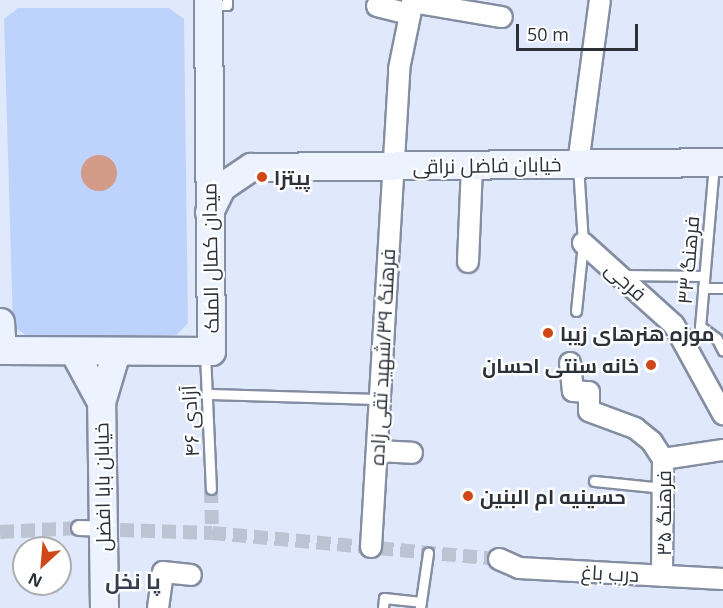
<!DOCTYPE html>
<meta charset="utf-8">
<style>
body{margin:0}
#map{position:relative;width:723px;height:608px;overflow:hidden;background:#e0e9fb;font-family:"Open Sans",Cairo,sans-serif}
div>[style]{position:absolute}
.green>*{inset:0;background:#bed3fc}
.building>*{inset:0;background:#d49a88}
.round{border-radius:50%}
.pedestrian-tunnel>*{height:14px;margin-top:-7px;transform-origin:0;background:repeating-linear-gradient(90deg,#bcc4d4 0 14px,transparent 0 21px)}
.roads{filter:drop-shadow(2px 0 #848ea2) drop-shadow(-2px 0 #848ea2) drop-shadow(0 2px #848ea2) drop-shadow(0 -2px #848ea2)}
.service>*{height:9px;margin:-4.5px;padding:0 4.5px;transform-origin:4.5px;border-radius:4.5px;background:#fff}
.pedestrian>*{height:14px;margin:-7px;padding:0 7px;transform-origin:7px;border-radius:7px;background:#fff}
.minor>*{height:20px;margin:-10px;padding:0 10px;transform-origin:10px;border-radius:10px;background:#fff}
.secondary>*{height:27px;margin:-13.5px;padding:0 13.5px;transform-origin:13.5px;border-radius:13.5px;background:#ecf2fe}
.dots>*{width:16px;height:16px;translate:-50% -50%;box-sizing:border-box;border:3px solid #fff;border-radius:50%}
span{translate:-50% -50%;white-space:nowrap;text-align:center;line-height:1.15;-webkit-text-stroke:4.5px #fff;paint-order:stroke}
.street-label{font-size:20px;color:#2c3139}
.poi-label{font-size:20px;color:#2c3139;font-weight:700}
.left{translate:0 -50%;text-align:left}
.right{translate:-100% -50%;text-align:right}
.neighbourhood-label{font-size:21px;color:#353d4f;font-weight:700}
.north{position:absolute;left:12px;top:536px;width:60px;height:60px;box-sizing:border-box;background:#fff;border:2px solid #abadb0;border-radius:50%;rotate:206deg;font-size:16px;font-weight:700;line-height:24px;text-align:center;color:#2c3139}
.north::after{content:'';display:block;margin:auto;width:21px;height:27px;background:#d04819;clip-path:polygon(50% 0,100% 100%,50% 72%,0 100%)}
.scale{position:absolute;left:516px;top:24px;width:122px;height:27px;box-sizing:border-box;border:3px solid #2c3139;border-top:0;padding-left:8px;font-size:18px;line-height:21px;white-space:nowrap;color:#2c3139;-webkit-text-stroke:4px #fff;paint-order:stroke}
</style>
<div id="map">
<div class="green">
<i style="clip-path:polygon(18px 8px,169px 8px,184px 19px,188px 323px,177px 335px,28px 337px,13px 326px,4px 19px)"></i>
</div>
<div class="building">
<i class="round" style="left:81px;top:155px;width:36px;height:36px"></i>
</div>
<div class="pedestrian-tunnel">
<i style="left:211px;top:489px;width:44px;rotate:88.7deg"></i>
<i style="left:120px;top:530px;width:92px;rotate:1.9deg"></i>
<i style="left:212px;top:533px;width:288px;rotate:5.2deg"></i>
<i style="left:0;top:532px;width:79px;rotate:-2.9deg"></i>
</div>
<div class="roads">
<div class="service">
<i style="left:211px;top:5px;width:16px"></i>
<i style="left:227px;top:5px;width:5px;rotate:-90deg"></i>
<i style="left:714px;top:164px;width:163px;rotate:94.9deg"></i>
<i style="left:700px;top:326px;width:21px;rotate:37deg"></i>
<i style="left:717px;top:339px;width:13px;rotate:63deg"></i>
<i style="left:622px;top:275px;width:82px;rotate:0.7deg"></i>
<i style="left:703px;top:288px;width:20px"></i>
<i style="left:576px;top:311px;width:68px;rotate:-84.1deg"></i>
<i style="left:583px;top:243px;width:77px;rotate:-93.7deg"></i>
<i style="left:205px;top:353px;width:136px;rotate:87.5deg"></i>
<i style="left:207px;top:394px;width:173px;rotate:1.7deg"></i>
<i style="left:594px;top:481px;width:70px;rotate:5.7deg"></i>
<i style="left:383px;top:608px;width:10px;rotate:-84deg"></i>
<i style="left:384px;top:598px;width:37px;rotate:6deg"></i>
<i style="left:420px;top:608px;width:56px;rotate:-81.7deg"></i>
</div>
<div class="pedestrian">
<i style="left:79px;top:528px;width:24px;rotate:2deg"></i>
</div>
<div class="minor">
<i style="left:412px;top:2px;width:91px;rotate:9.5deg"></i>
<i style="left:377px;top:6px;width:34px;rotate:14deg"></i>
<i style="left:578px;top:164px;width:165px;rotate:-82.4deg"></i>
<i style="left:583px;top:243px;width:122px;rotate:42deg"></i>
<i style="left:674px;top:325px;width:102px;rotate:61.2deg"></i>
<i style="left:468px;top:262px;width:97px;rotate:-87.6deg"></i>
<i style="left:570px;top:363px;width:28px;rotate:84deg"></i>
<i style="left:573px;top:391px;width:16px;rotate:4deg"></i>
<i style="left:589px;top:392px;width:19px;rotate:90deg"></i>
<i style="left:589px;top:411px;width:49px;rotate:20.3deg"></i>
<i style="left:635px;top:428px;width:22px;rotate:39deg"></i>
<i style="left:652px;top:442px;width:20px;rotate:57deg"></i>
<i style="left:663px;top:459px;width:117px;rotate:90.5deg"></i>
<i style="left:377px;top:451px;width:35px;rotate:3deg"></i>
<i style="left:663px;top:459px;width:61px;rotate:-8.5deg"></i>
<i style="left:371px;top:547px;width:479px;rotate:-86.6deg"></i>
<i style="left:399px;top:69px;width:70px;rotate:-78.5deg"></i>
<i style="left:499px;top:559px;width:22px;rotate:24deg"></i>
<i style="left:519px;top:568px;width:204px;rotate:3.1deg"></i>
<i style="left:158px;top:608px;width:36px;rotate:-82deg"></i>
<i style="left:163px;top:572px;width:28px;rotate:6deg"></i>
</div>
<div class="secondary">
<i style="left:209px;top:212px;width:28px;rotate:-64deg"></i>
<i style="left:221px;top:187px;width:36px;rotate:-34deg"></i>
<i style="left:251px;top:167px;width:472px;rotate:-0.6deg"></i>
<i style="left:0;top:322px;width:28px;rotate:86deg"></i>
<i style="left:2px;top:350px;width:209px;rotate:0.3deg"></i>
<i style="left:211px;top:351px;width:351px;rotate:-90.5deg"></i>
<i style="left:74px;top:352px;width:57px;rotate:61.6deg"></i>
<i style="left:104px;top:608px;width:206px;rotate:-90.8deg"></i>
<i style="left:101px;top:402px;width:52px;rotate:-73.3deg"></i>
</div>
</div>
<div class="dots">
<i style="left:262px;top:177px;background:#d04819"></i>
<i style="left:548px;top:333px;background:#d04819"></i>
<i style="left:651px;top:365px;background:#d04819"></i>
<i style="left:468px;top:496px;background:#d04819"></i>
</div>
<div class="street-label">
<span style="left:487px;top:165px;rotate:-1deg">خیابان فاضل نراقی</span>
<span style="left:210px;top:258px;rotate:-91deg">میدان کمال الملک</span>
<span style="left:688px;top:260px;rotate:-85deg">فرهنگ ۳۳</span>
<span style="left:626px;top:281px;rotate:42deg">فرجی</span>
<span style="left:382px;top:357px;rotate:-87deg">فرهنگ ۳۹/شهید تقی زاده</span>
<span style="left:190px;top:421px;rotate:-93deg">آزادی ۴۶</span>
<span style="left:102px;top:487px;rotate:-91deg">خیابان بابا افضل</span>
<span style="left:663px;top:513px;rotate:-90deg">فرهنگ ۳۵</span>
<span style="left:610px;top:573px;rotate:3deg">درب باغ</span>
</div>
<div class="poi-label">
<span class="left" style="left:274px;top:177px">پیتزا</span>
<span class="left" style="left:560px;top:333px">موزه هنرهای زیبا</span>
<span class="right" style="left:639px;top:365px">خانه سنتی احسان</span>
<span class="left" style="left:480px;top:496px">حسینیه ام البنین</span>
</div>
<div class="neighbourhood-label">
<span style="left:133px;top:581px">پا نخل</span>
</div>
<div class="north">N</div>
<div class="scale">50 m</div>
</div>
